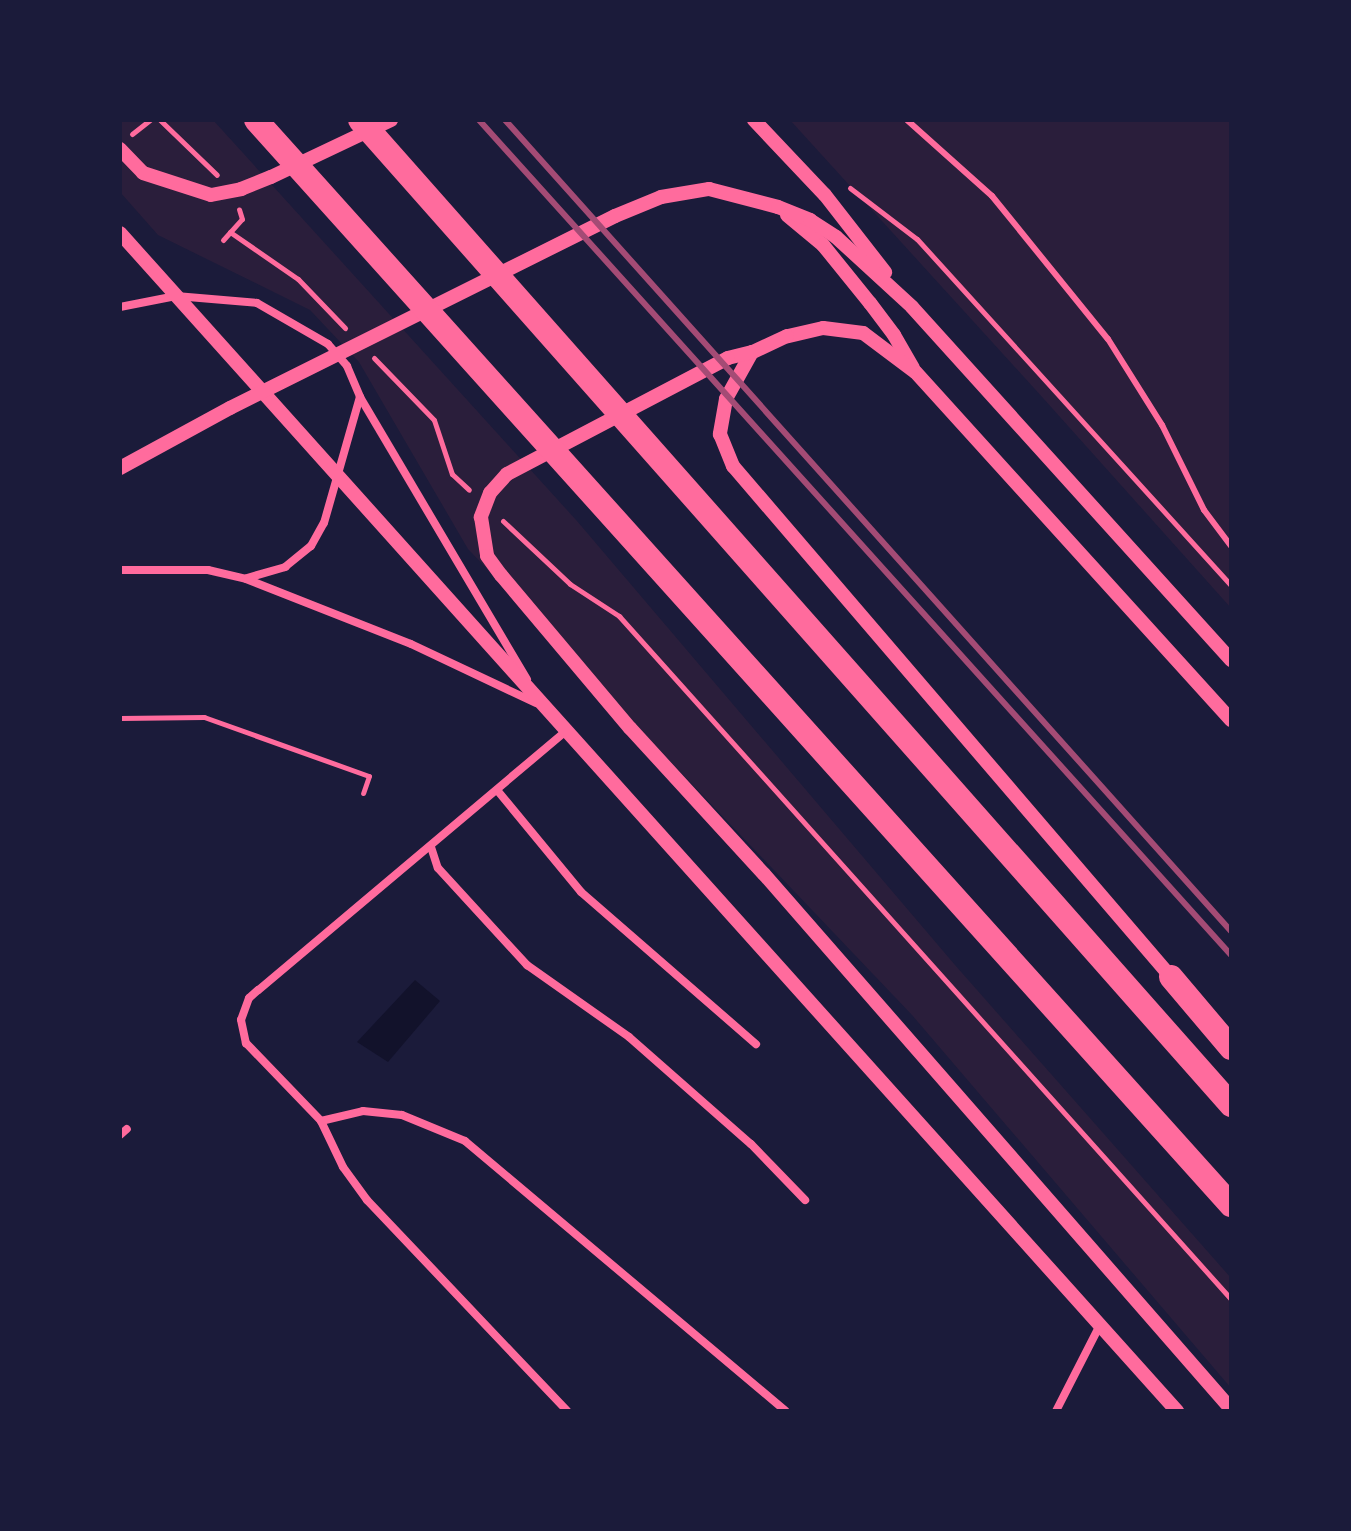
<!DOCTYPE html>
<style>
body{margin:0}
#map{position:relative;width:1351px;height:1531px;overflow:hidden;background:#1b1b3a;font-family:Helvetica,sans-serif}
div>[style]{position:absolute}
.green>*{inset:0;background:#2a1e3b}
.water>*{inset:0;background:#12122b}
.path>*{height:5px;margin:-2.5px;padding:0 2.5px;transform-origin:2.5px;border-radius:2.5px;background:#ff6b9d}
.service>*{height:6px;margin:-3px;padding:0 3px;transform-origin:3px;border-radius:3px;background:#ff6b9d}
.minor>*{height:8px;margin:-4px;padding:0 4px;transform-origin:4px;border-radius:4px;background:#ff6b9d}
.tertiary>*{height:14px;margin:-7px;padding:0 7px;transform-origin:7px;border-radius:7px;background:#ff6b9d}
.motorway>*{height:24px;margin:-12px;padding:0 12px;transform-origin:12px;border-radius:12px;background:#ff6b9d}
.rail>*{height:6px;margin:-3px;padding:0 3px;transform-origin:3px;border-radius:3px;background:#a44b75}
span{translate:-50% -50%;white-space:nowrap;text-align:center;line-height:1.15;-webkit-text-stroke:6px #1b1b3a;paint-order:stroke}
.frame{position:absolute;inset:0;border:122px solid #1b1b3a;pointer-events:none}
</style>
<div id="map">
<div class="green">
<i style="clip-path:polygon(120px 120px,213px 120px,577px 521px,955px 965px,1231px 1278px,1231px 1388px,912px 1015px,468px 549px,359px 362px,310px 310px,158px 235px,120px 192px)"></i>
<i style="clip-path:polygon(790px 120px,1231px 120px,1231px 608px,1043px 398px)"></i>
</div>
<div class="water">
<i style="clip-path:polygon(415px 980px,440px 1001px,388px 1062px,357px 1042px)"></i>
</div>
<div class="path">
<i style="left:160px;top:120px;width:79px;rotate:44deg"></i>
<i style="left:132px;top:134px;width:23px;rotate:-38deg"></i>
<i style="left:850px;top:188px;width:84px;rotate:37.3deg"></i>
<i style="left:917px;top:239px;width:467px;rotate:47.8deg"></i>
<i style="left:230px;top:232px;width:83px;rotate:34.7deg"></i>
<i style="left:298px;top:279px;width:68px;rotate:46.2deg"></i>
<i style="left:223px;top:240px;width:28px;rotate:-48deg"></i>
<i style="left:242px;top:219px;width:10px;rotate:-107deg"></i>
<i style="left:374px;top:358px;width:86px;rotate:45.9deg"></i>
<i style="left:434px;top:420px;width:57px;rotate:71.6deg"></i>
<i style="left:452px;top:474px;width:23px;rotate:43deg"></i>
<i style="left:503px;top:521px;width:92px;rotate:43.2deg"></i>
<i style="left:570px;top:584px;width:59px;rotate:33.1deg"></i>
<i style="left:619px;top:616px;width:917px;rotate:48.14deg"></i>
<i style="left:120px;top:718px;width:84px;rotate:-0.7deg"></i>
<i style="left:204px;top:717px;width:175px;rotate:19.7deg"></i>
<i style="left:369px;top:776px;width:18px;rotate:109deg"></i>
</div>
<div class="service">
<i style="left:907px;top:120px;width:114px;rotate:41.8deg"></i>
<i style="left:992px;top:196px;width:184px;rotate:51deg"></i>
<i style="left:1108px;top:339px;width:102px;rotate:57.9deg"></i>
<i style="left:1162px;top:425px;width:95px;rotate:63.7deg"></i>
<i style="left:1204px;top:510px;width:45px;rotate:53.1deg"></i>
</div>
<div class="minor">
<i style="left:120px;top:307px;width:57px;rotate:-11.1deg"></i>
<i style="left:176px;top:296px;width:81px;rotate:4.9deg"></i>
<i style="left:257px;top:303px;width:82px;rotate:30deg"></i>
<i style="left:328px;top:344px;width:29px;rotate:49deg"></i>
<i style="left:347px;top:366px;width:34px;rotate:67deg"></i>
<i style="left:360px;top:397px;width:328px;rotate:59.4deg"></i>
<i style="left:120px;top:570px;width:88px"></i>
<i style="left:208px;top:570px;width:39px;rotate:13deg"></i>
<i style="left:246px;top:579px;width:177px;rotate:21.5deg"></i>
<i style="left:411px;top:644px;width:138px;rotate:25.3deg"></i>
<i style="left:247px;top:578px;width:40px;rotate:-16deg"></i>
<i style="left:285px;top:567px;width:33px;rotate:-39deg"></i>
<i style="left:311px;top:546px;width:26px;rotate:-61deg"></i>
<i style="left:324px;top:523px;width:131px;rotate:-74.1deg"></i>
<i style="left:566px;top:731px;width:402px;rotate:139.9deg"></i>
<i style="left:258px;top:990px;width:12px;rotate:138deg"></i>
<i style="left:249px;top:998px;width:23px;rotate:110deg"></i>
<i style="left:241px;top:1020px;width:24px;rotate:78deg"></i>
<i style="left:246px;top:1043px;width:108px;rotate:46.1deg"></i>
<i style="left:321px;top:1121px;width:51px;rotate:64.4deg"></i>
<i style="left:343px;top:1167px;width:41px;rotate:54deg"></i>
<i style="left:367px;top:1200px;width:291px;rotate:46.5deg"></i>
<i style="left:497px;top:790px;width:132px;rotate:50.5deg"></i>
<i style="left:581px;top:892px;width:232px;rotate:41deg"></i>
<i style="left:431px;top:847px;width:22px;rotate:72deg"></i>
<i style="left:438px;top:868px;width:132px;rotate:47.5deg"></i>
<i style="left:527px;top:965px;width:125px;rotate:35.2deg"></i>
<i style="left:629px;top:1037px;width:162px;rotate:41.3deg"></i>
<i style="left:751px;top:1144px;width:78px;rotate:46deg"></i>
<i style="left:321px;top:1121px;width:43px;rotate:-13.4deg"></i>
<i style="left:363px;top:1111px;width:39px;rotate:6deg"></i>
<i style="left:402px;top:1115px;width:68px;rotate:22.4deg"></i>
<i style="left:465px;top:1141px;width:419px;rotate:40.1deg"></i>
<i style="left:120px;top:1135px;width:9px;rotate:-41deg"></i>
<i style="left:1056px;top:1411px;width:97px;rotate:-62.9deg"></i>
</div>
<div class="tertiary">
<i style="left:754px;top:120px;width:103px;rotate:46.6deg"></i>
<i style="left:825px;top:195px;width:98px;rotate:52.1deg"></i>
<i style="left:120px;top:149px;width:33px;rotate:46deg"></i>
<i style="left:143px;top:173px;width:71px;rotate:17.9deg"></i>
<i style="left:211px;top:195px;width:31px;rotate:-11deg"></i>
<i style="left:241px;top:189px;width:32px;rotate:-22deg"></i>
<i style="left:271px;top:177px;width:133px;rotate:-25.4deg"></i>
<i style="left:787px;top:215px;width:47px;rotate:39.8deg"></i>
<i style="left:823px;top:245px;width:75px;rotate:51deg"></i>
<i style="left:870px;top:303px;width:40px;rotate:53deg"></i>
<i style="left:894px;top:335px;width:38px;rotate:60deg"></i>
<i style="left:120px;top:233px;width:1583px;rotate:48.1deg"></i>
<i style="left:752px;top:352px;width:54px;rotate:119deg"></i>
<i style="left:726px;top:399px;width:36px;rotate:100deg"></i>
<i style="left:720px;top:434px;width:35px;rotate:68deg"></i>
<i style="left:733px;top:466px;width:673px;rotate:49.4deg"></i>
<i style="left:120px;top:468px;width:125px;rotate:-28.6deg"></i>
<i style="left:230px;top:408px;width:430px;rotate:-26.5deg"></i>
<i style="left:615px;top:216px;width:50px;rotate:-22.4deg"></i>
<i style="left:661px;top:197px;width:49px;rotate:-9.5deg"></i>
<i style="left:709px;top:189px;width:71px;rotate:14.6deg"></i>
<i style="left:778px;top:207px;width:35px;rotate:22deg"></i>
<i style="left:810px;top:220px;width:31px;rotate:33deg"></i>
<i style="left:836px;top:237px;width:103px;rotate:42.6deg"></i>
<i style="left:912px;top:307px;width:476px;rotate:47.9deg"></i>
<i style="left:1231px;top:720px;width:470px;rotate:-132.2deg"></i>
<i style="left:915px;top:372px;width:65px;rotate:-143.1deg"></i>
<i style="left:863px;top:333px;width:40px;rotate:-172.9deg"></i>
<i style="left:823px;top:328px;width:37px;rotate:167deg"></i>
<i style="left:787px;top:336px;width:38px;rotate:155deg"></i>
<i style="left:752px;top:352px;width:25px;rotate:166deg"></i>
<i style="left:728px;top:358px;width:250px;rotate:152.3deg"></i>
<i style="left:507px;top:474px;width:25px;rotate:132deg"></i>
<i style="left:490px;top:493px;width:26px;rotate:111deg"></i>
<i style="left:481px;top:517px;width:39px;rotate:81deg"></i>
<i style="left:487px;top:556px;width:24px;rotate:54deg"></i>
<i style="left:501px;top:575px;width:200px;rotate:49.9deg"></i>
<i style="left:630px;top:728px;width:198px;rotate:47.5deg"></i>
<i style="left:764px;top:874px;width:710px;rotate:48.88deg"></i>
</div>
<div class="motorway">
<i style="left:256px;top:120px;width:1459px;rotate:48.06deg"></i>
<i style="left:360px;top:120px;width:1315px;rotate:48.51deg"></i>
<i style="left:1171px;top:977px;width:93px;rotate:49.8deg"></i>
</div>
<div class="rail">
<i style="left:479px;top:120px;width:1124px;rotate:47.99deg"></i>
<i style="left:505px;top:120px;width:1088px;rotate:48.17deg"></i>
</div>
<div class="frame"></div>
</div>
